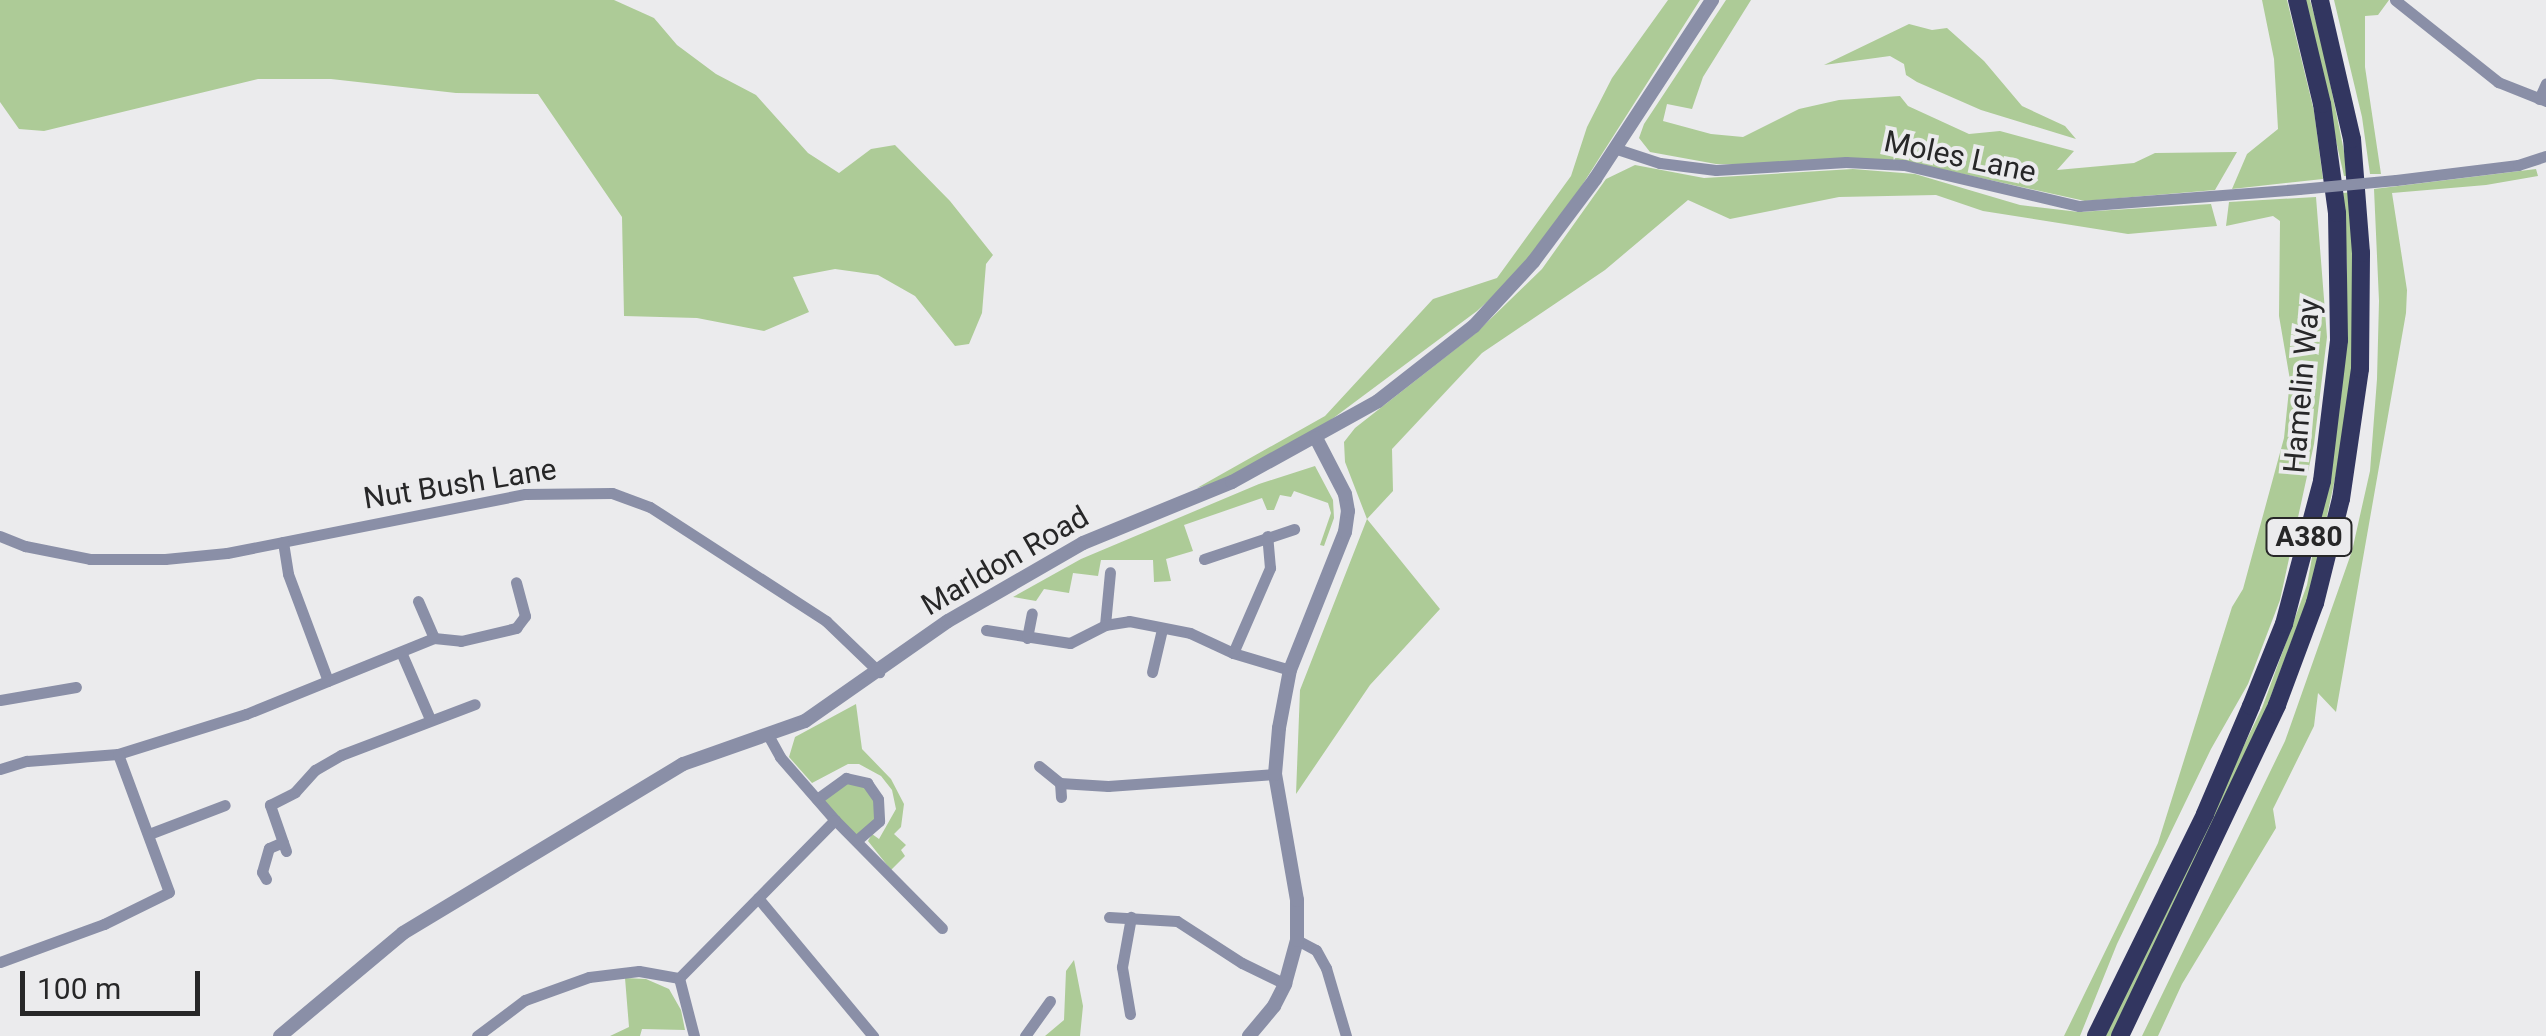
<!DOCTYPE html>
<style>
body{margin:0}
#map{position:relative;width:2546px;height:1036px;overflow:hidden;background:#ebebed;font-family:Roboto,sans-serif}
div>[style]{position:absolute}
.green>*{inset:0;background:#adcb97}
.minor>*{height:11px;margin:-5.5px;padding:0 5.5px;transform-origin:5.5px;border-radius:5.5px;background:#8a8fa7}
.tertiary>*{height:14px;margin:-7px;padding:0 7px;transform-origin:7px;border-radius:7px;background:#8a8fa7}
.trunk>*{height:18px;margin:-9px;padding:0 9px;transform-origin:9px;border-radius:9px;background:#323660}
.minor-bridge>*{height:11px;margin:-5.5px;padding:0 5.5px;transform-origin:5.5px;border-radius:5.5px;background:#8a8fa7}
span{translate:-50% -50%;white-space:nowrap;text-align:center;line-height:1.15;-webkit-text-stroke:8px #ebebed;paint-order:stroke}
.shield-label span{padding:2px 8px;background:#ebebed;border:2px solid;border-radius:8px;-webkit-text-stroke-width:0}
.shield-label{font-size:28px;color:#272728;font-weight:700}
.street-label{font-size:30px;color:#272728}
.scale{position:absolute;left:20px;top:971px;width:180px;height:45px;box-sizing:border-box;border:5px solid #272728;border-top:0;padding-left:12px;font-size:30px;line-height:35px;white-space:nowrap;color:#272728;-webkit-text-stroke:8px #ebebed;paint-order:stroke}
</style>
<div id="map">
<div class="green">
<i style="clip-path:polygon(0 0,614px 0,654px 18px,677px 45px,716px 74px,756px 95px,808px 153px,839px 173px,871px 149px,895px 145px,950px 201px,993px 255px,986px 264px,982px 313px,969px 344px,955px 346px,915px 296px,878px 275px,835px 269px,793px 277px,809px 312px,764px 331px,697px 318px,624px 316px,622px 217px,538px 94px,456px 93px,331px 79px,258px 79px,44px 131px,19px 129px,0 102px)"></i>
<i style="clip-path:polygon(1668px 0,1700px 0,1565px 212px,1512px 279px,1477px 311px,1324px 425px,1226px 480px,1197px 488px,1325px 416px,1433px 299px,1497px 278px,1571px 176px,1587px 127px,1612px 78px)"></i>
<i style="clip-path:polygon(1726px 0,1751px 0,1703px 77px,1692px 109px,1667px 104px,1663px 121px,1711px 134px,1743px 137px,1799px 109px,1839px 100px,1900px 96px,1908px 106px,1969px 134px,2000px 131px,2074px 151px,2057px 170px,2134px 163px,2155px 153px,2237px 152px,2215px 190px,2085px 201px,1940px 169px,1716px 164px,1650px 152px,1639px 138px,1644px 124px)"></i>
<i style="clip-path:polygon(2262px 0,2287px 0,2314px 111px,2323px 179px,2232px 189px,2247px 154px,2278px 129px,2274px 59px)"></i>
<i style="clip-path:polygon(2304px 0,2310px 0,2322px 43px,2349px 176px,2344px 176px)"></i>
<i style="clip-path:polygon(2334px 0,2389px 0,2378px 15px,2365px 16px,2365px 67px,2381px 174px,2370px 174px,2362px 117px)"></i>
<i style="clip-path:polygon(1909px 24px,1932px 30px,1947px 28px,1984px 61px,2022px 106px,2065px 126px,2076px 139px,1981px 110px,1917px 82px,1906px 75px,1904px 64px,1890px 56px,1824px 65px)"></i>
<i style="clip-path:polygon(1635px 165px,1704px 178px,1853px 169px,1915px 174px,2020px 205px,2079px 212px,2211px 204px,2217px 226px,2128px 234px,1983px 211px,1936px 195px,1839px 197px,1730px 219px,1688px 200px,1605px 270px,1482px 353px,1392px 449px,1393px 491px,1367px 519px,1440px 609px,1370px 685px,1296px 794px,1300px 690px,1367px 519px,1345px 462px,1344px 442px,1355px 428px,1476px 333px,1542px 269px,1606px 179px)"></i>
<i style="clip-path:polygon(2536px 169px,2538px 176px,2486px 185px,2392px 193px,2407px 290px,2406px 313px,2336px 712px,2318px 693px,2314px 726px,2273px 809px,2276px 828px,2182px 984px,2158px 1036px,2142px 1036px,2285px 741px,2352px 551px,2370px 471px,2377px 379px,2379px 301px,2374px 189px)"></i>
<i style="clip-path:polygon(2352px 192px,2356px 340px,2344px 437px,2311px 590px,2250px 751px,2112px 1036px,2104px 1036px,2262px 708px,2307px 585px,2341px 397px,2347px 269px,2343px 193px)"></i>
<i style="clip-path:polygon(2316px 197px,2327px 337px,2314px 444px,2280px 600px,2248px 684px,2211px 749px,2117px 944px,2080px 1036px,2064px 1036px,2158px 843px,2232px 607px,2243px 589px,2284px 438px,2290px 380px,2279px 316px,2280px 221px,2273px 216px,2226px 226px,2229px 202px)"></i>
<i style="clip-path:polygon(1315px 466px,1333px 500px,1334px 518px,1324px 546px,1320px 545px,1331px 513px,1328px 503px,1294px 491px,1291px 497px,1280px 495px,1274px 510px,1267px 510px,1262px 498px,1184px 525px,1193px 551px,1166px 559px,1171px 581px,1154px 582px,1153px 560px,1101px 560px,1098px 576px,1073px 573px,1069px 593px,1044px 589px,1036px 601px,1013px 597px,1081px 559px,1259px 484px)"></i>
<i style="clip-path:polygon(856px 704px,862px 749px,891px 779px,904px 804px,901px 827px,894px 834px,906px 845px,901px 850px,905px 856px,891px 870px,868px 841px,872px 834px,879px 839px,896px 809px,892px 790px,881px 776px,859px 764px,848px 764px,812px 783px,789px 757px,795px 737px)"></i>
<i style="clip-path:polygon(846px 778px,874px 791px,879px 821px,857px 840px,817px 799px)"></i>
<i style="clip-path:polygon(1074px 960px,1083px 1006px,1080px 1036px,1045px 1036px,1064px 1020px,1066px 971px)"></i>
<i style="clip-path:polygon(625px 978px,646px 979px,669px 989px,681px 1010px,685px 1030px,642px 1029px,640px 1036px,610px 1036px,629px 1027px)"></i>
</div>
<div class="minor">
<i style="left:2395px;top:0;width:132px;rotate:38.5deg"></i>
<i style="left:2498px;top:82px;width:52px;rotate:21.6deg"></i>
<i style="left:2539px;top:99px;width:17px;rotate:-66deg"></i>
<i style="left:1614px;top:148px;width:48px;rotate:18.1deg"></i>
<i style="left:1660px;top:163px;width:56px;rotate:7.1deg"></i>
<i style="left:1716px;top:170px;width:130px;rotate:-3.5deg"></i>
<i style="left:1846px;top:162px;width:58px;rotate:3deg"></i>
<i style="left:1904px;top:165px;width:180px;rotate:13.2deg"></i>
<i style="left:2079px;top:206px;width:221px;rotate:-4.4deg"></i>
<i style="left:2396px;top:180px;width:123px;rotate:-7deg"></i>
<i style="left:2518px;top:165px;width:29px;rotate:-18deg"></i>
<i style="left:0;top:536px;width:27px;rotate:22deg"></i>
<i style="left:25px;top:546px;width:66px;rotate:11.3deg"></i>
<i style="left:90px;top:559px;width:75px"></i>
<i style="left:165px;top:559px;width:62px;rotate:-5.5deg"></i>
<i style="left:227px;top:553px;width:304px;rotate:-11.2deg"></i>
<i style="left:525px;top:494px;width:87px;rotate:-0.7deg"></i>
<i style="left:612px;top:493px;width:40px;rotate:20.2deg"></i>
<i style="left:650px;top:507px;width:210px;rotate:32.9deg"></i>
<i style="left:826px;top:621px;width:74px;rotate:43.9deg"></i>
<i style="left:283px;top:542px;width:32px;rotate:81deg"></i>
<i style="left:288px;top:574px;width:114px;rotate:69.5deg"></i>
<i style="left:1204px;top:559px;width:95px;rotate:-18.4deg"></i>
<i style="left:418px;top:601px;width:40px;rotate:66.6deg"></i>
<i style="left:1105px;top:625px;width:53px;rotate:-84.6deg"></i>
<i style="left:986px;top:630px;width:85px;rotate:8.8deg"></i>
<i style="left:1070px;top:643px;width:39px;rotate:-27deg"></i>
<i style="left:1105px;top:625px;width:24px;rotate:-9deg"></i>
<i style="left:1129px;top:621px;width:62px;rotate:11.1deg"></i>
<i style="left:1190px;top:633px;width:47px;rotate:24.9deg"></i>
<i style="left:1233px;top:653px;width:59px;rotate:16.6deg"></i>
<i style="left:1027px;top:638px;width:25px;rotate:-79deg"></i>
<i style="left:401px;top:652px;width:73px;rotate:66.6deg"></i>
<i style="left:1233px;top:653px;width:93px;rotate:-66.5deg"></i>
<i style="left:1270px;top:568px;width:32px;rotate:-95deg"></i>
<i style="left:1152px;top:672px;width:44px;rotate:-76.9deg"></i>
<i style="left:0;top:700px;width:77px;rotate:-9.7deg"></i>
<i style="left:768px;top:735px;width:25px;rotate:61deg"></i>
<i style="left:780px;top:757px;width:84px;rotate:48.9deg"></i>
<i style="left:835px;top:820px;width:152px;rotate:45.3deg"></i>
<i style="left:1039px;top:766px;width:27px;rotate:39deg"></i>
<i style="left:0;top:769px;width:28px;rotate:-17deg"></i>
<i style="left:27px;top:761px;width:91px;rotate:-4.4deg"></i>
<i style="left:118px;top:754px;width:134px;rotate:-17.4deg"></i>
<i style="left:246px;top:714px;width:203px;rotate:-22deg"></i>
<i style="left:434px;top:638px;width:27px;rotate:6deg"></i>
<i style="left:461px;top:641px;width:57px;rotate:-13.3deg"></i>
<i style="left:516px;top:628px;width:15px;rotate:-53deg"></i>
<i style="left:525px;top:616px;width:35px;rotate:-105deg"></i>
<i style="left:1061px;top:797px;width:14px;rotate:-94deg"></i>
<i style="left:1060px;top:783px;width:48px;rotate:3.6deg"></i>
<i style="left:1108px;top:786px;width:167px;rotate:-4.1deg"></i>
<i style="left:817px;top:799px;width:36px;rotate:-36deg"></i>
<i style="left:846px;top:778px;width:22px;rotate:13deg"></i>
<i style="left:867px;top:783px;width:19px;rotate:55deg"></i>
<i style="left:878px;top:799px;width:22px;rotate:87deg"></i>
<i style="left:879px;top:821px;width:29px;rotate:139deg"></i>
<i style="left:149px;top:834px;width:81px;rotate:-20.9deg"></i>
<i style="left:286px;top:851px;width:49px;rotate:-109.2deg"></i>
<i style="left:270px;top:805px;width:28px;rotate:-27deg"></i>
<i style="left:295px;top:792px;width:30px;rotate:-48deg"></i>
<i style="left:315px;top:770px;width:30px;rotate:-30deg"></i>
<i style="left:341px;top:755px;width:143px;rotate:-20.8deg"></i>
<i style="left:266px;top:879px;width:8px;rotate:-120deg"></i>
<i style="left:262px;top:872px;width:25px;rotate:-74deg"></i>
<i style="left:269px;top:848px;width:15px;rotate:-23deg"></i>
<i style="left:758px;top:898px;width:180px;rotate:50.2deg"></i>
<i style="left:1109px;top:917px;width:68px;rotate:3.4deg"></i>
<i style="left:1177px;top:921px;width:77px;rotate:32.9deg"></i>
<i style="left:1242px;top:963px;width:48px;rotate:26deg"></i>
<i style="left:1297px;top:940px;width:21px;rotate:28deg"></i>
<i style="left:1316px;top:950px;width:21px;rotate:61deg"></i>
<i style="left:1326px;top:968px;width:71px;rotate:73.6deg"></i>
<i style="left:0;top:962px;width:111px;rotate:-20.1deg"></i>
<i style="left:104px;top:924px;width:72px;rotate:-26.2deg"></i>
<i style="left:169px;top:892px;width:147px;rotate:-110.3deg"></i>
<i style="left:1130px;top:1014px;width:48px;rotate:-99.7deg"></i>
<i style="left:1122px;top:967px;width:51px;rotate:-79.8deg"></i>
<i style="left:477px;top:1036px;width:60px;rotate:-36.9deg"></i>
<i style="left:525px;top:1000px;width:68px;rotate:-19.8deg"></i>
<i style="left:589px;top:977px;width:50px;rotate:-6.8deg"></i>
<i style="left:639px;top:971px;width:41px;rotate:9.9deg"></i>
<i style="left:694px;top:1036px;width:60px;rotate:-104.5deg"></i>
<i style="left:679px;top:978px;width:222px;rotate:-45.4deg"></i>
<i style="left:1025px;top:1036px;width:43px;rotate:-54.5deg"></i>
</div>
<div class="tertiary">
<i style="left:280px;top:1036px;width:160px;rotate:-39.9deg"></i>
<i style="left:403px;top:933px;width:327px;rotate:-31.1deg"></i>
<i style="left:683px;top:764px;width:129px;rotate:-19.4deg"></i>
<i style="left:805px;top:721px;width:174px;rotate:-35deg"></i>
<i style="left:948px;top:621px;width:156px;rotate:-30deg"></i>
<i style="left:1083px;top:543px;width:161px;rotate:-22.3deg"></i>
<i style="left:1232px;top:482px;width:167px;rotate:-29deg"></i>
<i style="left:1378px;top:401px;width:122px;rotate:-38deg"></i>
<i style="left:1474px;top:326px;width:87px;rotate:-47.3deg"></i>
<i style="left:1533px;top:262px;width:104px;rotate:-53.2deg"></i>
<i style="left:1595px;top:179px;width:214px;rotate:-56.8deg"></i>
<i style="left:1249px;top:1036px;width:39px;rotate:-50deg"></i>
<i style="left:1274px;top:1006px;width:25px;rotate:-63deg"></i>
<i style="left:1285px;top:984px;width:46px;rotate:-74.7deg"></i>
<i style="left:1297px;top:940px;width:40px;rotate:-90deg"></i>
<i style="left:1297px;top:900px;width:128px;rotate:-99.9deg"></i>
<i style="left:1275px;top:774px;width:46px;rotate:-85deg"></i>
<i style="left:1279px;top:728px;width:59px;rotate:-79.3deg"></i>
<i style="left:1290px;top:670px;width:149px;rotate:-68.3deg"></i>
<i style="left:1345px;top:532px;width:21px;rotate:-82deg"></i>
<i style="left:1348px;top:511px;width:17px;rotate:-100deg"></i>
<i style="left:1345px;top:494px;width:63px;rotate:-117.4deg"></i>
</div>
<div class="trunk">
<i style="left:2096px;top:1036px;width:247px;rotate:-63.8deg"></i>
<i style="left:2205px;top:814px;width:117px;rotate:-66.9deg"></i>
<i style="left:2251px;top:706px;width:88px;rotate:-68.1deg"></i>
<i style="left:2284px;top:624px;width:148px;rotate:-75.1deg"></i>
<i style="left:2322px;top:481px;width:142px;rotate:-83.1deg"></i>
<i style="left:2339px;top:340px;width:127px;rotate:-90.9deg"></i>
<i style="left:2337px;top:213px;width:110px;rotate:-97.8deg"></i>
<i style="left:2322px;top:104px;width:107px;rotate:-103.5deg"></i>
<i style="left:2120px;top:1036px;width:366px;rotate:-64.6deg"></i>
<i style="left:2277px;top:705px;width:109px;rotate:-69.6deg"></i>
<i style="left:2315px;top:603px;width:107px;rotate:-76deg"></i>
<i style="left:2341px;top:499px;width:131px;rotate:-81.7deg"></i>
<i style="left:2360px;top:369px;width:116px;rotate:-89.5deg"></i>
<i style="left:2361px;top:253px;width:114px;rotate:-94.5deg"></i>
<i style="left:2352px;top:139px;width:143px;rotate:-103deg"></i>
</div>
<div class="minor-bridge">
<i style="left:2299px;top:189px;width:97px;rotate:-5.3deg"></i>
</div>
<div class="shield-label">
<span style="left:2309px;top:537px">A380</span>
</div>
<div class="street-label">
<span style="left:1960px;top:157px;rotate:12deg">Moles Lane</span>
<span style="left:2302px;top:386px;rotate:-85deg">Hamelin Way</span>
<span style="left:460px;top:484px;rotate:-9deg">Nut Bush Lane</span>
<span style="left:1005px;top:561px;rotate:-30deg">Marldon Road</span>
</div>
<div class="scale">100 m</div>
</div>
